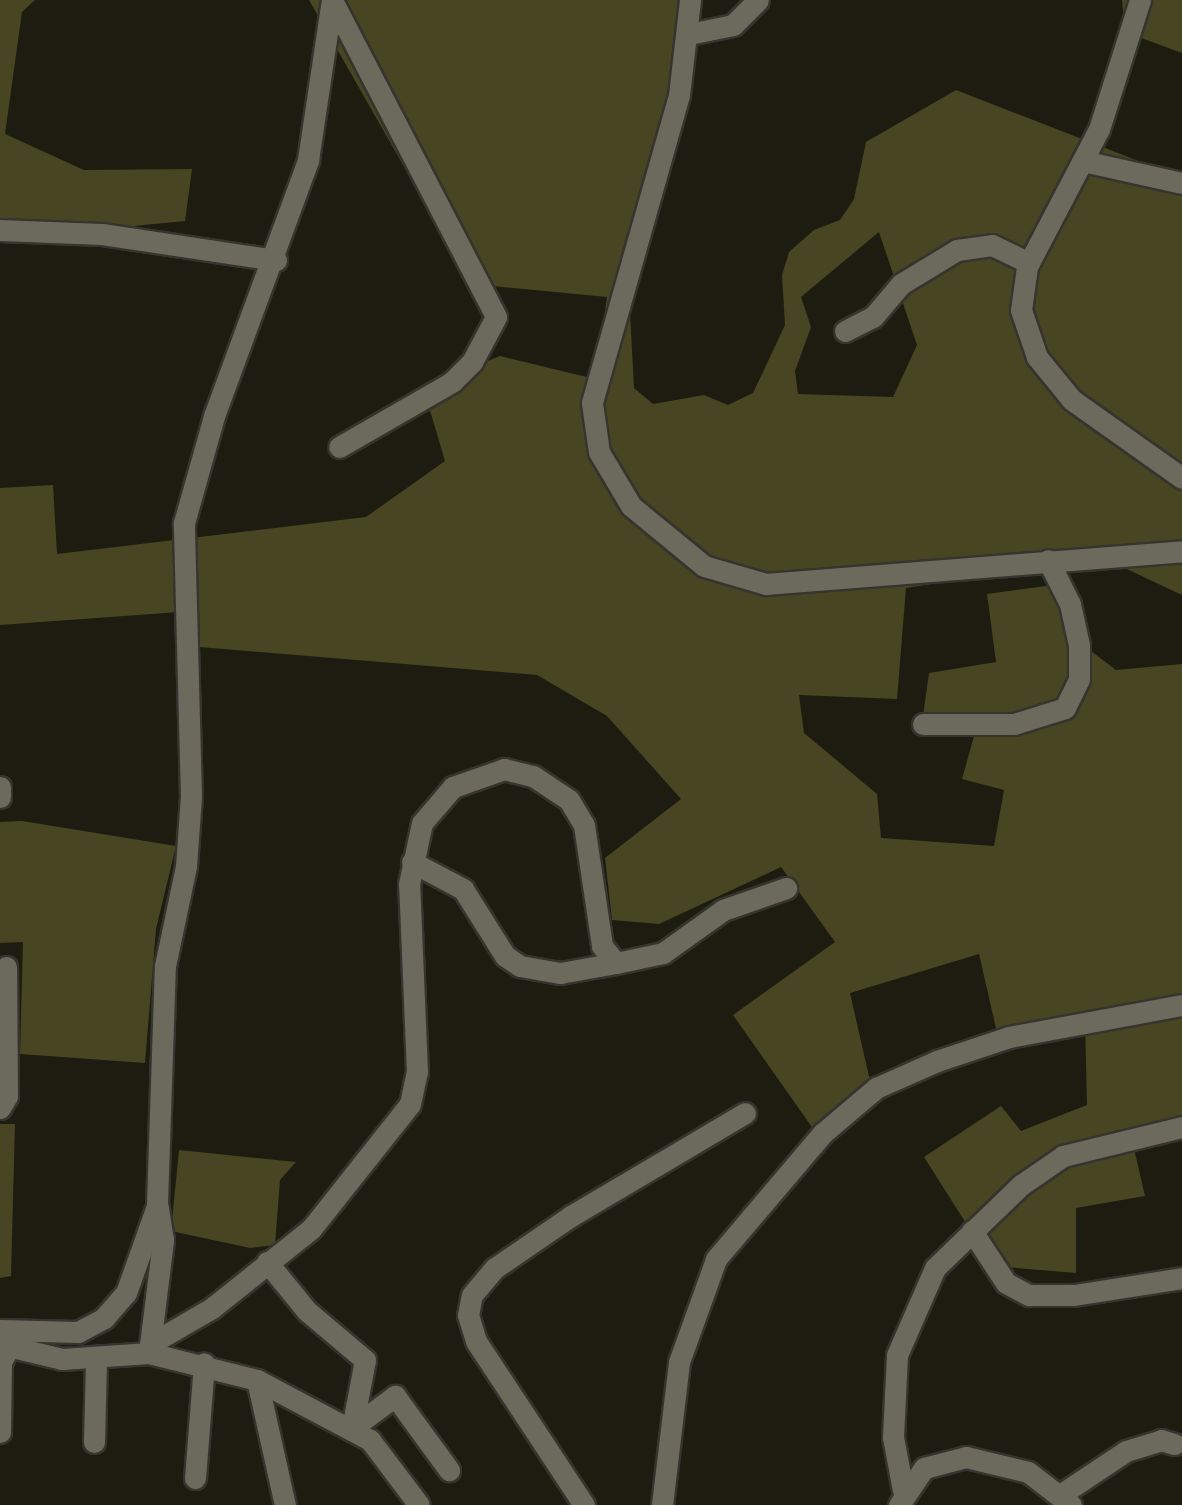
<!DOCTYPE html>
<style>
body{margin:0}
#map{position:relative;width:1182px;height:1505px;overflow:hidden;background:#1d1c10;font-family:Overpass,sans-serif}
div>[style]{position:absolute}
.green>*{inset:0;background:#484522}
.roads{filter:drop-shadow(2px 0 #35342e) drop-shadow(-2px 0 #35342e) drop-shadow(0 2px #35342e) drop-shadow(0 -2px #35342e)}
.minor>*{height:21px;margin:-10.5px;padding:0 10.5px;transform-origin:10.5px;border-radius:10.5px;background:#6b6a5c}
span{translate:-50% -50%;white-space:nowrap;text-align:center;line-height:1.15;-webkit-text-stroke:5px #070703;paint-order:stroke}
</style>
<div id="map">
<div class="green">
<i style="clip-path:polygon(0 0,35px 0,22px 12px,5px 134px,84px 170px,192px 169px,185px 221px,0 239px)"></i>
<i style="clip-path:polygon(evenodd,309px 0,690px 0,679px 129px,630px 312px,634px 388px,653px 404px,704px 395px,728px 405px,753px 393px,785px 325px,782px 275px,789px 252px,814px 230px,840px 220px,854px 199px,866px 142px,956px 90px,1182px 178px,1182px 595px,1101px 557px,906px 588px,897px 699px,799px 695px,804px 733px,877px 794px,881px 838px,994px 846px,1004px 790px,962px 779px,976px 729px,922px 723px,929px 673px,996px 662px,987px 594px,1069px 583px,1075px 639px,1116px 670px,1182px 664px,1182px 1125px,1129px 1127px,1145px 1196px,1076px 1208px,1076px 1273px,993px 1266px,924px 1157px,1001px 1106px,1021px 1131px,1087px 1105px,1085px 1019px,998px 1037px,979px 954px,850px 993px,873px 1094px,821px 1140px,733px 1015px,835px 942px,781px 867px,659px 924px,612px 920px,605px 858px,681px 799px,607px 716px,537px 675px,188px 646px,179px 612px,0 625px,0 488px,53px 485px,57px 554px,366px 517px,445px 461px,423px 387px,500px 356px,595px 379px,607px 297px,471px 284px,309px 0,879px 232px,917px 345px,893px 397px,798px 394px,795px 371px,811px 327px,801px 297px,879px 232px)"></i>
<i style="clip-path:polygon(1122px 0,1182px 0,1182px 53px,1125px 32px)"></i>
<i style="clip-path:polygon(22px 821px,176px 846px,156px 929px,145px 1063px,20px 1054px,23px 942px,0 943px,0 822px)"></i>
<i style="clip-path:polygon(0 1124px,15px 1124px,11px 1276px,0 1278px)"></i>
<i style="clip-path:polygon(179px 1150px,296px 1162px,280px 1180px,275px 1245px,250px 1248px,171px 1231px)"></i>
</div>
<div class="roads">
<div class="minor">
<i style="left:690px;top:0;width:96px;rotate:96.6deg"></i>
<i style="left:679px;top:95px;width:320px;rotate:105.8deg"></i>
<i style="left:592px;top:403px;width:49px;rotate:81.9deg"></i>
<i style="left:599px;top:452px;width:63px;rotate:59.3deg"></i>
<i style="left:631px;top:506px;width:94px;rotate:39.4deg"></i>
<i style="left:704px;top:566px;width:65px;rotate:16.2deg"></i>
<i style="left:766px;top:584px;width:417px;rotate:-4.5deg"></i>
<i style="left:1140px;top:0;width:135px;rotate:107.6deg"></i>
<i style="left:1099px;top:129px;width:156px;rotate:117.6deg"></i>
<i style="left:1027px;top:267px;width:43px;rotate:97.9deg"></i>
<i style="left:1021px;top:310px;width:50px;rotate:71.2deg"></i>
<i style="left:1037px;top:357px;width:55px;rotate:50.9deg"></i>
<i style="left:1072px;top:400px;width:135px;rotate:35.3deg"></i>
<i style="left:334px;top:4px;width:352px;rotate:62.6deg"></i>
<i style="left:496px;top:317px;width:51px;rotate:118.1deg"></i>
<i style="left:472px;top:362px;width:28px;rotate:135deg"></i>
<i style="left:452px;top:382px;width:130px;rotate:150.1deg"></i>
<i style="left:689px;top:34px;width:45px;rotate:-11.6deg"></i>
<i style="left:733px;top:25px;width:35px;rotate:-45deg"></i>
<i style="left:1083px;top:161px;width:101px;rotate:12.5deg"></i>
<i style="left:0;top:230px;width:102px;rotate:2.2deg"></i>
<i style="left:102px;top:234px;width:176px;rotate:8.5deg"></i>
<i style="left:845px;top:331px;width:31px;rotate:-27deg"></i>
<i style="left:873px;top:317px;width:43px;rotate:-49.7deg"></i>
<i style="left:901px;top:284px;width:66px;rotate:-31.3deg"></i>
<i style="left:957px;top:250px;width:35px;rotate:-8deg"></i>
<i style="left:992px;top:245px;width:41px;rotate:25.9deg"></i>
<i style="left:923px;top:724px;width:91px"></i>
<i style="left:1014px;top:724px;width:53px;rotate:-17.4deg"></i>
<i style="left:1065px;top:708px;width:32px;rotate:-64deg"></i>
<i style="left:1079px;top:679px;width:34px;rotate:-90deg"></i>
<i style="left:1079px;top:645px;width:42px;rotate:-102.4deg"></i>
<i style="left:1070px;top:604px;width:49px;rotate:-116.6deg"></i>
<i style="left:0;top:787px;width:10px;rotate:90deg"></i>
<i style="left:412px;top:862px;width:58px;rotate:27.9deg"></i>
<i style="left:463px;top:889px;width:79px;rotate:57.9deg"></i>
<i style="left:505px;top:956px;width:18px;rotate:34deg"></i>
<i style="left:520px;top:966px;width:41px;rotate:9.9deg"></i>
<i style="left:560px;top:973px;width:57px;rotate:-10.1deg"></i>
<i style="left:0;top:1108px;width:14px;rotate:-60deg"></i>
<i style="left:7px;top:1096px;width:129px;rotate:-90.4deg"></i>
<i style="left:972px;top:1231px;width:62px;rotate:56.8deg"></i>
<i style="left:1006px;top:1283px;width:26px;rotate:28deg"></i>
<i style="left:1029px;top:1295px;width:45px"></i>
<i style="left:1074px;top:1295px;width:109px;rotate:-8.9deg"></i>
<i style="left:267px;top:1262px;width:63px;rotate:50.8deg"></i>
<i style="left:307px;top:1311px;width:76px;rotate:40.2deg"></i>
<i style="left:365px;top:1360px;width:69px;rotate:100.8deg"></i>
<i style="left:0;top:1330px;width:78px;rotate:1.5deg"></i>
<i style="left:78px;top:1332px;width:30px;rotate:-28deg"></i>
<i style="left:104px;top:1318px;width:33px;rotate:-49deg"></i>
<i style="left:126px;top:1293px;width:92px;rotate:-70.4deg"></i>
<i style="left:0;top:1344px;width:64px;rotate:13.6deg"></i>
<i style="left:62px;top:1359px;width:87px;rotate:-3.9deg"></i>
<i style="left:149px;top:1353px;width:111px;rotate:14deg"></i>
<i style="left:257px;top:1380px;width:128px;rotate:77.4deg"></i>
<i style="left:150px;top:1344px;width:72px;rotate:-30.1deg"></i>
<i style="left:212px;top:1308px;width:127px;rotate:-38.6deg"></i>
<i style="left:311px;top:1229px;width:159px;rotate:-51.6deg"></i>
<i style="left:410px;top:1104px;width:33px;rotate:-78deg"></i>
<i style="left:417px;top:1072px;width:188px;rotate:-92.4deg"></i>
<i style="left:409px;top:884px;width:62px;rotate:-78deg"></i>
<i style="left:422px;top:823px;width:48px;rotate:-49.3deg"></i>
<i style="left:453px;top:787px;width:54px;rotate:-19.4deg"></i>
<i style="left:504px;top:769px;width:30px;rotate:14deg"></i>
<i style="left:533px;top:776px;width:43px;rotate:33.7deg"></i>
<i style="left:569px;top:800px;width:29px;rotate:59deg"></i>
<i style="left:584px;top:825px;width:122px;rotate:81.5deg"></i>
<i style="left:602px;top:946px;width:22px;rotate:51deg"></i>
<i style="left:616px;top:963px;width:48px;rotate:-12deg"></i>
<i style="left:663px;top:953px;width:74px;rotate:-35.6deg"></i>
<i style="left:723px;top:910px;width:67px;rotate:-19.2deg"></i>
<i style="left:149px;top:1353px;width:114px;rotate:-82.9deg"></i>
<i style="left:163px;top:1240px;width:36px;rotate:-99deg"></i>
<i style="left:157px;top:1204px;width:238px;rotate:-88.1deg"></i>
<i style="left:165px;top:966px;width:102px;rotate:-78.1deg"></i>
<i style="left:186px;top:866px;width:69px;rotate:-85.9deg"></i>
<i style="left:191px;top:797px;width:274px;rotate:-91.5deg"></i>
<i style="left:184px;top:523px;width:111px;rotate:-74.3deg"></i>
<i style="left:214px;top:416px;width:273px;rotate:-69.8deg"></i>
<i style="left:308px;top:160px;width:162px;rotate:-81.5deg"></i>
<i style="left:257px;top:1380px;width:128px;rotate:28deg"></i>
<i style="left:370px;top:1440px;width:81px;rotate:53deg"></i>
<i style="left:352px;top:1428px;width:54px;rotate:-36.7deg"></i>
<i style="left:395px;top:1396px;width:92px;rotate:53.9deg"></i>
<i style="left:0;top:1432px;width:70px;rotate:-89.2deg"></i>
<i style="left:1px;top:1362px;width:15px;rotate:-62deg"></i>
<i style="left:94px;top:1442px;width:81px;rotate:-88.6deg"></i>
<i style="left:195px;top:1478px;width:115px;rotate:-85.5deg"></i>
<i style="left:903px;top:1490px;width:54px;rotate:-100.7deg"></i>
<i style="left:893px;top:1437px;width:82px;rotate:-87.2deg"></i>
<i style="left:897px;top:1355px;width:95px;rotate:-66.4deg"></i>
<i style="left:935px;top:1268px;width:120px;rotate:-44deg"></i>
<i style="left:1021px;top:1185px;width:51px;rotate:-34.6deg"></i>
<i style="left:1063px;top:1156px;width:122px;rotate:-13.7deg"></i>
<i style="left:1060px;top:1495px;width:79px;rotate:-33.7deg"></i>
<i style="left:1126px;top:1451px;width:37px;rotate:-17deg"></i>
<i style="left:1161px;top:1440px;width:14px;rotate:17deg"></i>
<i style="left:584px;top:1505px;width:196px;rotate:-123.4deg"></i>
<i style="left:476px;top:1341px;width:27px;rotate:-107deg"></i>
<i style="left:468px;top:1315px;width:20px;rotate:-79deg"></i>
<i style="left:472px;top:1295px;width:35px;rotate:-50deg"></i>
<i style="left:495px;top:1268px;width:92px;rotate:-34.4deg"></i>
<i style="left:571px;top:1216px;width:202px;rotate:-30.6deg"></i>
<i style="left:662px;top:1505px;width:144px;rotate:-83.2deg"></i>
<i style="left:679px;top:1362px;width:109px;rotate:-70.2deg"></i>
<i style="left:716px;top:1259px;width:165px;rotate:-49.7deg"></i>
<i style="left:823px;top:1133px;width:70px;rotate:-40.3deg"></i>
<i style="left:876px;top:1088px;width:67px;rotate:-23.9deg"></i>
<i style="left:937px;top:1061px;width:76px;rotate:-18.4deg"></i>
<i style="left:1009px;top:1037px;width:176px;rotate:-10.5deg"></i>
<i style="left:899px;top:1505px;width:45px;rotate:-56deg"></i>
<i style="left:924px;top:1468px;width:43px;rotate:-14.7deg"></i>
<i style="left:966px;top:1457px;width:64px;rotate:13.6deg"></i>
<i style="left:1028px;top:1472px;width:54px;rotate:37.5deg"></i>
</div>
</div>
</div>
